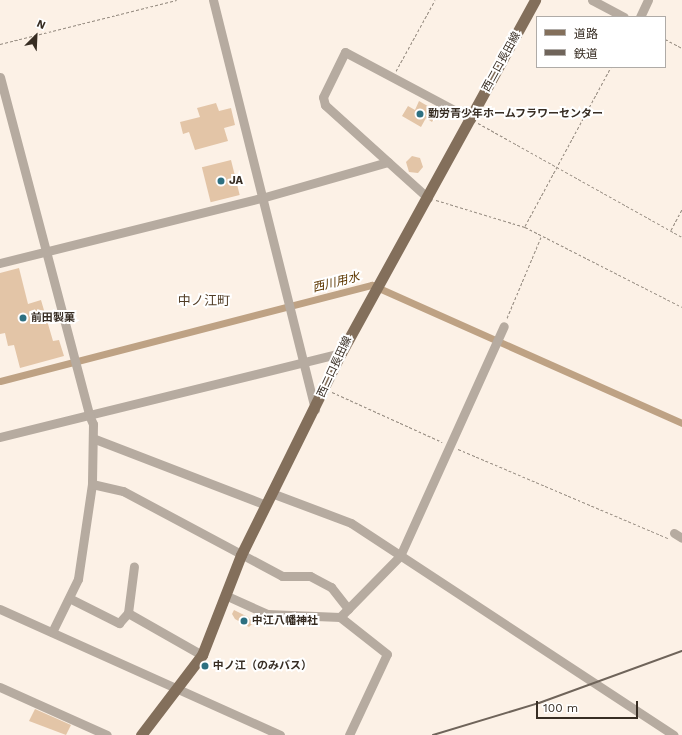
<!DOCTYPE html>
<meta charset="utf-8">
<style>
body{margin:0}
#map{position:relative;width:682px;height:735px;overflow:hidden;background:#fcf1e6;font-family:"Work Sans","Noto Sans JP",sans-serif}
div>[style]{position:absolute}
.canal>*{height:7px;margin:-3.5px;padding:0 3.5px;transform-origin:3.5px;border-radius:3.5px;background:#bea284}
.building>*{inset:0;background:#e3c5a7;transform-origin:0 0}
.path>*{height:1px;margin-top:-0.5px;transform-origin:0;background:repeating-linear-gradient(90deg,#948a7f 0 3px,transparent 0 5px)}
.minor>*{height:9px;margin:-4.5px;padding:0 4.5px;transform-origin:4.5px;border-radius:4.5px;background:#b6aba0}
.major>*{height:11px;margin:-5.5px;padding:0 5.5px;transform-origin:5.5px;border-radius:5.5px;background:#836f5b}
.rail>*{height:2px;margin:-1px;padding:0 1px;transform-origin:1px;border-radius:1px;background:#6f645a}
.dots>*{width:11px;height:11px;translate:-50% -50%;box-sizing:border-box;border:2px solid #fff;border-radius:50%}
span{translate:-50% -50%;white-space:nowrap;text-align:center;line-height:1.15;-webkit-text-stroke:4px #fff;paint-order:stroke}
.street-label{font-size:11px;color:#372d23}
.poi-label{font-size:11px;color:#372d23;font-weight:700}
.left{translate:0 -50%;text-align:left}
.water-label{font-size:12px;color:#5d3700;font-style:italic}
.quarter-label{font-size:13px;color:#503c25}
.legend{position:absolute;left:536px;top:16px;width:130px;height:52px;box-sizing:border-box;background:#fff;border:1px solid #afaba7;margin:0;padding:5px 7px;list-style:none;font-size:12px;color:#372d23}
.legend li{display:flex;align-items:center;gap:8px;height:20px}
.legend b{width:20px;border:1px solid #afaba7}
.north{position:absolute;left:16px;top:16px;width:40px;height:40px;-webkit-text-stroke:3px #fff;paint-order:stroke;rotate:24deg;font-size:11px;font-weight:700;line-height:16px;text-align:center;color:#372d23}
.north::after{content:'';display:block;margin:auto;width:14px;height:18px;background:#372d23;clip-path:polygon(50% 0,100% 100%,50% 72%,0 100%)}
.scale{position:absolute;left:536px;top:701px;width:102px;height:18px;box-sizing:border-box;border:2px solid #372d23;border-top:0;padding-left:5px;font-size:12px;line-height:14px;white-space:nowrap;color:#372d23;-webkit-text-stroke:3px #fff;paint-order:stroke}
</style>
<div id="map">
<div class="canal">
<i style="left:0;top:381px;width:384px;rotate:-14.5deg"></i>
<i style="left:372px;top:285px;width:339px;rotate:24deg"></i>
</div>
<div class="building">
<i style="clip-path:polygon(419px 101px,438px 112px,432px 122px,426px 118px,421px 127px,402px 116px,408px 106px,415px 110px)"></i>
<i style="clip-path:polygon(216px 103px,219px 111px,231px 108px,235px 125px,224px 128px,228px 141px,195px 150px,189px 132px,183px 134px,180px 122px,200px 117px,197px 108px)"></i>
<i style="clip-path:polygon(412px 156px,420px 158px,423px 167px,418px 173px,409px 172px,406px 162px)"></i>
<i style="left:231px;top:160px;width:36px;height:30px;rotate:76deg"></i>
<i style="clip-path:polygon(19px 268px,28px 304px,41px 300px,53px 341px,59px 340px,64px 356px,20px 368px,14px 345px,8px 346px,5px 333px,0 334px,0 273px)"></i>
<i style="clip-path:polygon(234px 610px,248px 617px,253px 623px,249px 627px,235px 619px,232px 614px)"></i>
<i style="clip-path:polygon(35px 709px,71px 725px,66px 735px,29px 721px)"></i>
</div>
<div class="path">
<i style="left:665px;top:39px;width:19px;rotate:28deg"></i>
<i style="left:0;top:44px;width:182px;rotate:-14deg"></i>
<i style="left:396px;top:71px;width:81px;rotate:-61.2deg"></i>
<i style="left:478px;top:123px;width:234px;rotate:29.2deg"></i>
<i style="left:436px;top:200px;width:93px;rotate:16.9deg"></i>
<i style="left:525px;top:227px;width:176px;rotate:27deg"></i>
<i style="left:525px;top:226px;width:181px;rotate:-61.6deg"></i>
<i style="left:671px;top:230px;width:24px;rotate:-62deg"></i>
<i style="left:507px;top:318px;width:88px;rotate:-67.2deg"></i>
<i style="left:332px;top:392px;width:121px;rotate:24.4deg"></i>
<i style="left:458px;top:449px;width:228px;rotate:23deg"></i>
</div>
<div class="minor">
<i style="left:213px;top:0;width:422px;rotate:76deg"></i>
<i style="left:592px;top:0;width:36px;rotate:28deg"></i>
<i style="left:640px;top:17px;width:19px;rotate:-65deg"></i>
<i style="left:0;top:77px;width:350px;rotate:75.2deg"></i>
<i style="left:89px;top:415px;width:260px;rotate:-13.8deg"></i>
<i style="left:428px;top:198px;width:139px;rotate:-137.9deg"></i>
<i style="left:325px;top:105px;width:8px;rotate:-104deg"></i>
<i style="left:323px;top:97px;width:50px;rotate:-63.9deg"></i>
<i style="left:345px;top:52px;width:143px;rotate:28deg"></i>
<i style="left:0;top:263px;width:273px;rotate:-14deg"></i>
<i style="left:265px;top:197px;width:128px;rotate:-15.9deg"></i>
<i style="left:0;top:437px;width:92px;rotate:-13.9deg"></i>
<i style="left:89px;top:415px;width:10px;rotate:66deg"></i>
<i style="left:93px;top:424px;width:60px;rotate:91deg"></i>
<i style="left:92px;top:484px;width:96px;rotate:98.4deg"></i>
<i style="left:78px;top:579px;width:59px;rotate:116.1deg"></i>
<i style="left:95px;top:439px;width:183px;rotate:21.1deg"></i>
<i style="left:92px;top:484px;width:32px;rotate:13deg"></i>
<i style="left:123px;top:491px;width:180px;rotate:28.1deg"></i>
<i style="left:282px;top:576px;width:28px"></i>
<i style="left:310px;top:576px;width:24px;rotate:28deg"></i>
<i style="left:331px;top:587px;width:28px;rotate:52deg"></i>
<i style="left:274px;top:494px;width:82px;rotate:20.6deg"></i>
<i style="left:351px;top:523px;width:386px;rotate:33.3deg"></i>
<i style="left:674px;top:533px;width:9px;rotate:32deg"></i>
<i style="left:225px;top:595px;width:46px;rotate:24.3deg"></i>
<i style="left:267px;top:614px;width:73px;rotate:2.4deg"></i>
<i style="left:71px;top:599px;width:54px;rotate:26.6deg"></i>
<i style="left:119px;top:623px;width:13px;rotate:-48deg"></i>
<i style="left:128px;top:613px;width:85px;rotate:29.6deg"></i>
<i style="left:0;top:609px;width:307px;rotate:24.2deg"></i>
<i style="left:128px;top:613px;width:47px;rotate:-82.7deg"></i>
<i style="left:0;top:687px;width:117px;rotate:24.2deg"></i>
<i style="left:349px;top:735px;width:89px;rotate:-64.9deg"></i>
<i style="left:387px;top:654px;width:60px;rotate:-141.8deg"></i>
<i style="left:340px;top:617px;width:86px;rotate:-45.5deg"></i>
<i style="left:400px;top:556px;width:252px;rotate:-65.7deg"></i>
</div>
<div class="major">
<i style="left:141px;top:735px;width:101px;rotate:-52.7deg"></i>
<i style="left:202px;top:655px;width:107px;rotate:-68.7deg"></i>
<i style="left:241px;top:555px;width:225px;rotate:-63.7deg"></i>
<i style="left:341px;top:353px;width:403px;rotate:-61.2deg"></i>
</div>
<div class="rail">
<i style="left:433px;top:735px;width:111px;rotate:-16.8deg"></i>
<i style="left:539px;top:703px;width:152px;rotate:-20deg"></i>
</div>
<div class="dots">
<i style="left:420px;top:114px;background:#2d7081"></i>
<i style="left:221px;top:181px;background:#2d7081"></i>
<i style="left:23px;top:318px;background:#2d7081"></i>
<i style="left:244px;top:621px;background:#2d7081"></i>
<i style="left:205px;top:666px;background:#2d7081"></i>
</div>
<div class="street-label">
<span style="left:502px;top:62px;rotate:-61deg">西二口長田線</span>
<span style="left:335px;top:367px;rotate:-65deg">西二口長田線</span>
</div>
<div class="poi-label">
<span class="left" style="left:428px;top:114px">勤労青少年ホームフラワーセンター</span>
<span class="left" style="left:229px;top:181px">JA</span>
<span class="left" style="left:31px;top:318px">前田製菓</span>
<span class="left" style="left:252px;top:621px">中江八幡神社</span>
<span class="left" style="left:213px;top:666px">中ノ江（のみバス）</span>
</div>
<div class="water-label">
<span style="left:336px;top:283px;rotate:-14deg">西川用水</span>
</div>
<div class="quarter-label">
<span style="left:204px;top:301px">中ノ江町</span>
</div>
<ul class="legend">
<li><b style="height:5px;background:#836f5b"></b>道路</li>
<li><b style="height:5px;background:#6f645a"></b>鉄道</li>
</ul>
<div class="north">N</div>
<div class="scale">100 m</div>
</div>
